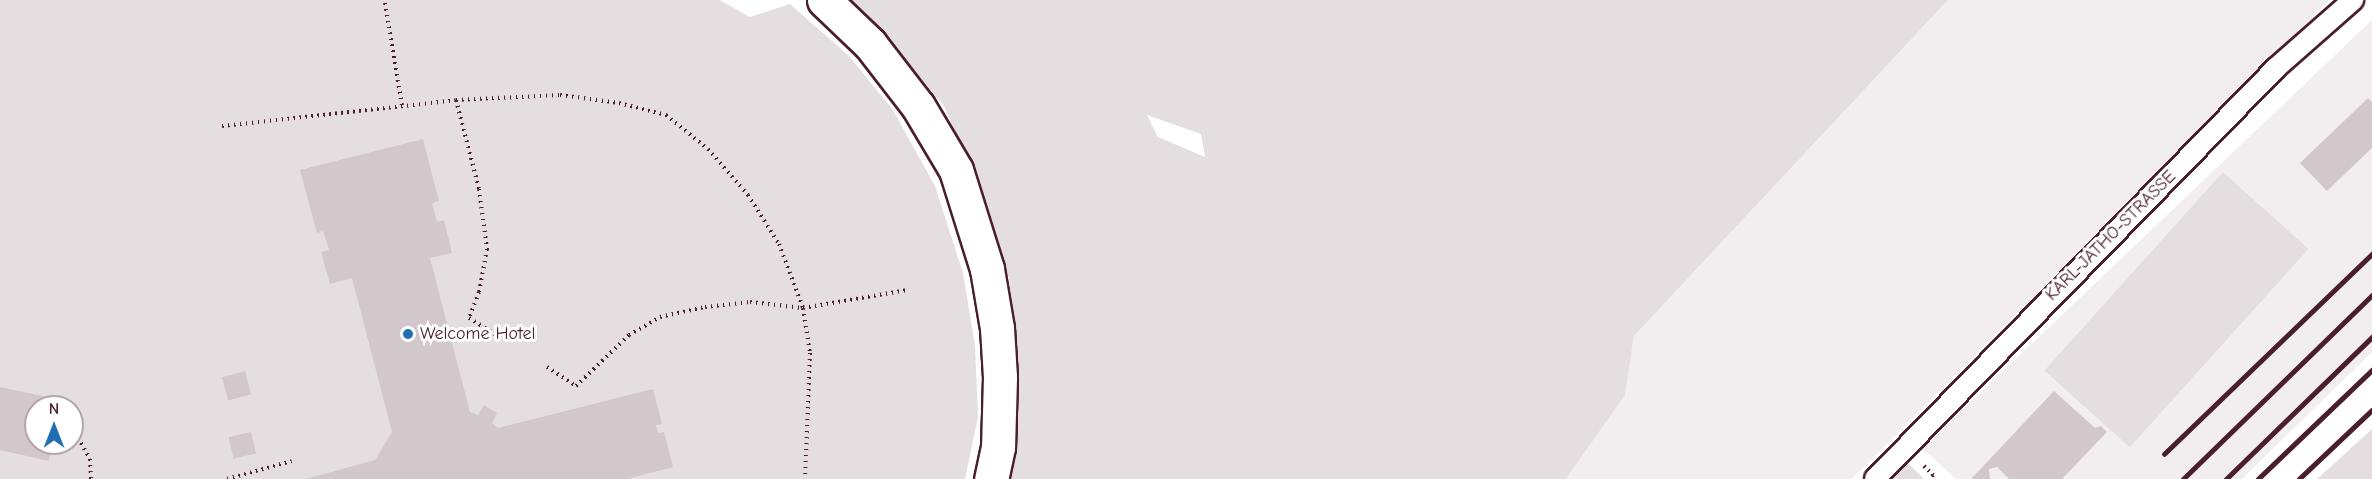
<!DOCTYPE html>
<style>
body{margin:0}
#map{position:relative;width:2372px;height:479px;overflow:hidden;background:#fff;font-family:"Comic Neue",sans-serif}
div>[style]{position:absolute}
.built>*{inset:0;background:#f2eeef}
.green>*{inset:0;background:#e5dee0;transform-origin:0 0}
.building>*{inset:0;background:#d2c7cb;transform-origin:0 0}
.path>*{height:4px;margin-top:-2px;transform-origin:0;background:repeating-linear-gradient(90deg,#4a1f2b 0 1.5px,transparent 0 6px)}
.roads{filter:drop-shadow(2px 0 #4a1f2b) drop-shadow(-2px 0 #4a1f2b) drop-shadow(0 2px #4a1f2b) drop-shadow(0 -2px #4a1f2b)}
.service>*{height:20px;margin:-10px;padding:0 10px;transform-origin:10px;border-radius:10px;background:#fff}
.minor>*{height:33px;margin:-16.5px;padding:0 16.5px;transform-origin:16.5px;border-radius:16.5px;background:#fff}
.rail>*{height:4.5px;margin:-2.25px;padding:0 2.25px;transform-origin:2.25px;border-radius:2.25px;background:#4a1f2b}
.dots>*{width:16px;height:16px;translate:-50% -50%;box-sizing:border-box;border:3px solid #fff;border-radius:50%}
span{translate:-50% -50%;white-space:nowrap;text-align:center;line-height:1.15;-webkit-text-stroke:6px #fff;paint-order:stroke}
.street-label{font-size:18px;color:#4a1f2b}
.poi-label{font-size:18px;color:#4a1f2b}
.left{translate:0 -50%;text-align:left}
.north{position:absolute;left:24px;top:395px;width:60px;height:60px;box-sizing:border-box;background:#fff;border:2px solid #b7a5aa;border-radius:50%;rotate:0deg;font-size:16px;font-weight:700;line-height:24px;text-align:center;color:#4a1f2b}
.north::after{content:'';display:block;margin:auto;width:21px;height:27px;background:#1f6fb2;clip-path:polygon(50% 0,100% 100%,50% 72%,0 100%)}
</style>
<div id="map">
<div class="built">
<i style="clip-path:polygon(1948px 0,2329px 0,1852px 479px,1566px 479px,1625px 395px,1634px 336px)"></i>
<i style="clip-path:polygon(2372px 20px,2372px 352px,2242px 479px,1956px 479px,1922px 448px)"></i>
</div>
<div class="green">
<i style="clip-path:polygon(evenodd,0 0,720px 0,750px 17px,790px 4px,849px 56px,893px 110px,935px 186px,963px 273px,975px 345px,978px 417px,965px 479px,0 479px,0 0,36px 407px,72px 407px,72px 443px,36px 443px,36px 407px)"></i>
<i style="clip-path:polygon(evenodd,848px 0,1948px 0,1634px 336px,1625px 395px,1566px 479px,1008px 479px,1018px 375px,1009px 279px,978px 185px,944px 106px,881px 29px,848px 0,1147px 115px,1201px 134px,1205px 157px,1158px 137px,1147px 115px)"></i>
<i style="left:2223px;top:172px;width:115px;height:267px;rotate:42deg"></i>
<i style="clip-path:polygon(2372px 429px,2372px 479px,2317px 479px)"></i>
<i style="clip-path:polygon(1905px 460px,1924px 479px,1887px 479px)"></i>
</div>
<div class="building">
<i style="clip-path:polygon(2368px 98px,2372px 102px,2372px 148px,2327px 191px,2300px 163px)"></i>
<i style="clip-path:polygon(423px 139px,439px 201px,432px 203px,437px 222px,444px 220px,452px 253px,430px 258px,470px 412px,478px 415px,484px 405px,497px 413px,492px 423px,498px 428px,653px 389px,662px 424px,656px 425px,658px 433px,664px 432px,673px 467px,627px 479px,306px 479px,375px 460px,392px 432px,352px 278px,330px 284px,321px 252px,329px 250px,323px 231px,317px 233px,300px 170px)"></i>
<i style="left:245px;top:371px;width:24px;height:24px;rotate:75deg"></i>
<i style="clip-path:polygon(0 387px,61px 400px,60px 407px,36px 407px,36px 443px,52px 443px,49px 461px,0 450px)"></i>
<i style="clip-path:polygon(2054px 391px,2095px 428px,2101px 426px,2107px 432px,2062px 479px,2009px 479px,1997px 467px,1989px 469px,1990px 479px,1971px 479px)"></i>
<i style="left:251px;top:432px;width:22px;height:23px;rotate:77deg"></i>
</div>
<div class="path">
<i style="left:385px;top:3px;width:104px;rotate:80.6deg"></i>
<i style="left:456px;top:100px;width:92px;rotate:75.5deg"></i>
<i style="left:479px;top:189px;width:61px;rotate:82.4deg"></i>
<i style="left:487px;top:249px;width:44px;rotate:100.5deg"></i>
<i style="left:479px;top:292px;width:28px;rotate:111deg"></i>
<i style="left:469px;top:318px;width:39px;rotate:32deg"></i>
<i style="left:222px;top:126px;width:235px;rotate:-6.3deg"></i>
<i style="left:456px;top:100px;width:104px;rotate:-2.8deg"></i>
<i style="left:560px;top:95px;width:60px;rotate:7.7deg"></i>
<i style="left:619px;top:103px;width:49px;rotate:14.3deg"></i>
<i style="left:666px;top:115px;width:54px;rotate:39deg"></i>
<i style="left:708px;top:149px;width:61px;rotate:49deg"></i>
<i style="left:748px;top:195px;width:58px;rotate:57.7deg"></i>
<i style="left:779px;top:244px;width:68px;rotate:69.4deg"></i>
<i style="left:803px;top:308px;width:46px;rotate:81.2deg"></i>
<i style="left:810px;top:353px;width:126px;rotate:92.3deg"></i>
<i style="left:547px;top:367px;width:35px;rotate:33deg"></i>
<i style="left:576px;top:386px;width:74px;rotate:-43.9deg"></i>
<i style="left:629px;top:335px;width:36px;rotate:-30deg"></i>
<i style="left:660px;top:317px;width:46px;rotate:-12.5deg"></i>
<i style="left:705px;top:307px;width:45px;rotate:-6.3deg"></i>
<i style="left:750px;top:302px;width:53px;rotate:6.5deg"></i>
<i style="left:803px;top:308px;width:106px;rotate:-9.8deg"></i>
<i style="left:72px;top:436px;width:6px;rotate:18deg"></i>
<i style="left:78px;top:438px;width:24px;rotate:60deg"></i>
<i style="left:90px;top:459px;width:20px;rotate:87deg"></i>
<i style="left:1924px;top:466px;width:13px;rotate:45deg"></i>
<i style="left:1933px;top:475px;width:5px;rotate:127deg"></i>
<i style="left:227px;top:479px;width:67px;rotate:-15.5deg"></i>
</div>
<div class="roads">
<div class="service">
<i style="left:1875px;top:479px;width:574px;rotate:-45.71deg"></i>
<i style="left:2276px;top:68px;width:103px;rotate:-41.4deg"></i>
</div>
<div class="minor">
<i style="left:824px;top:0;width:64px;rotate:43.7deg"></i>
<i style="left:870px;top:44px;width:78px;rotate:52.3deg"></i>
<i style="left:918px;top:106px;width:74px;rotate:59.3deg"></i>
<i style="left:956px;top:170px;width:104px;rotate:72.6deg"></i>
<i style="left:987px;top:269px;width:60px;rotate:80.4deg"></i>
<i style="left:997px;top:328px;width:49px;rotate:86.5deg"></i>
<i style="left:1000px;top:377px;width:70px;rotate:91.6deg"></i>
<i style="left:998px;top:447px;width:33px;rotate:102deg"></i>
</div>
</div>
<div class="rail">
<i style="left:2164px;top:454px;width:289px;rotate:-43.9deg"></i>
<i style="left:2183px;top:479px;width:264px;rotate:-44.2deg"></i>
<i style="left:2226px;top:479px;width:204px;rotate:-44.2deg"></i>
<i style="left:2258px;top:479px;width:158px;rotate:-43.7deg"></i>
<i style="left:2299px;top:479px;width:100px;rotate:-43.4deg"></i>
</div>
<div class="dots">
<i style="left:408px;top:334px;background:#1f6fb2"></i>
</div>
<div class="street-label">
<span style="left:2111px;top:236px;rotate:-45deg">KARL-JATHO-STRASSE</span>
</div>
<div class="poi-label">
<span class="left" style="left:420px;top:334px">Welcome Hotel</span>
</div>
<div class="north">N</div>
</div>
